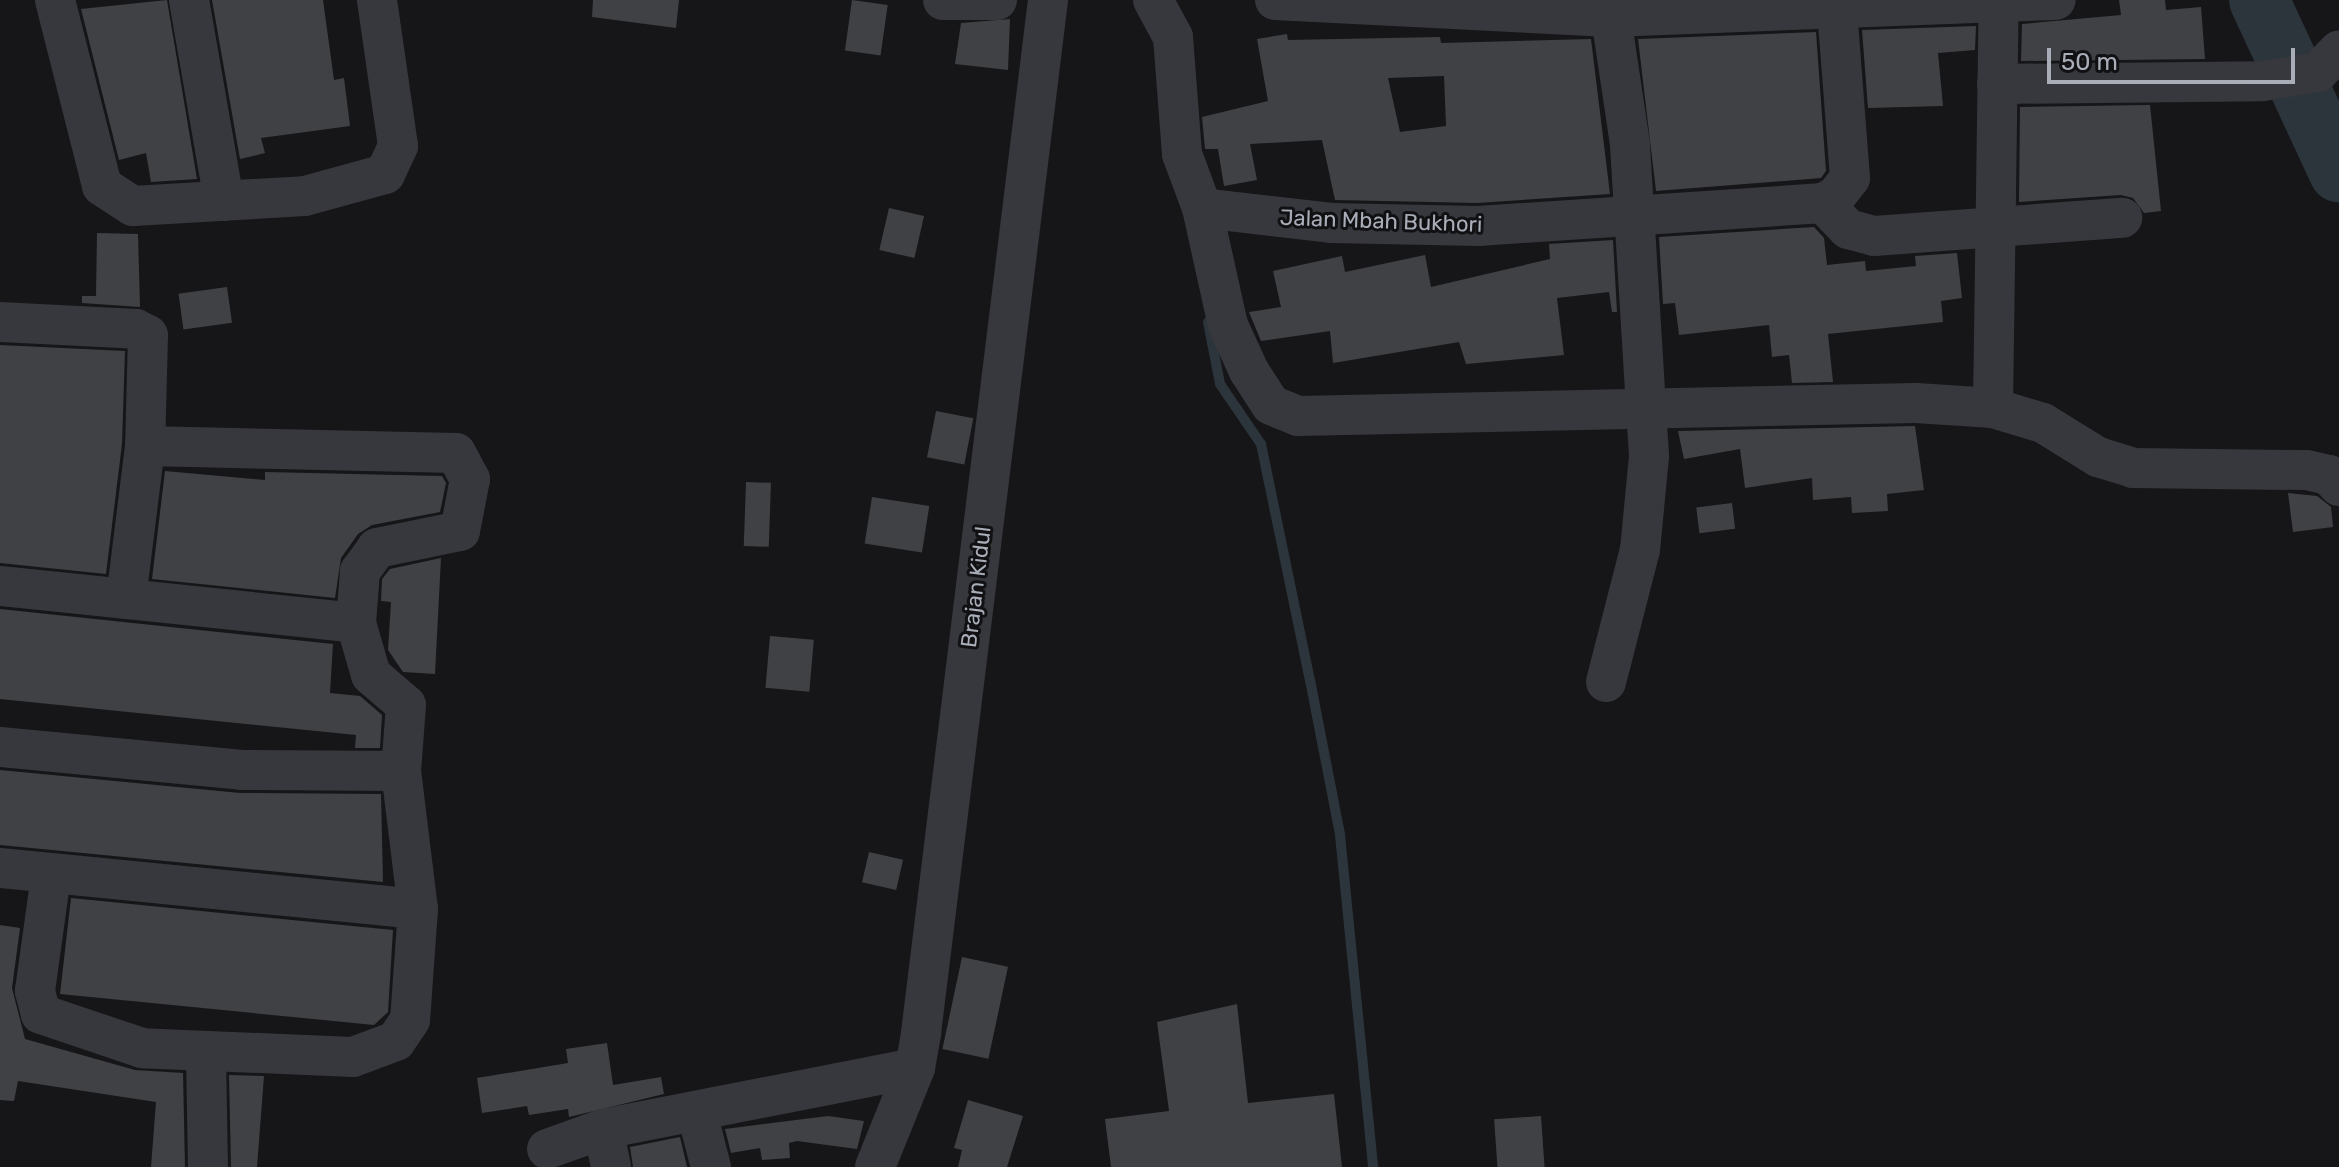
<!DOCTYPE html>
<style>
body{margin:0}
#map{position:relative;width:2339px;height:1167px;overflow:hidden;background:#161618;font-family:Rubik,sans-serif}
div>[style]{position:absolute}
.stream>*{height:10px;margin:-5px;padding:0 5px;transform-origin:5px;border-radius:5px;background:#2c353c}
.river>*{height:60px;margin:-30px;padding:0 30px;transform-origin:30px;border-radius:30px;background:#2c353c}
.building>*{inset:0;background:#404145;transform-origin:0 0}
.minor>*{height:40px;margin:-20px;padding:0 20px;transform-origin:20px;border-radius:20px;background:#37383d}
span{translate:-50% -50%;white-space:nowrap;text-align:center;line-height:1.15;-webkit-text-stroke:6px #111113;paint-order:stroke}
.street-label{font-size:22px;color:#a8adb8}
.scale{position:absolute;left:2047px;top:48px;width:248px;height:36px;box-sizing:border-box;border:4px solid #a8adb8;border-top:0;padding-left:10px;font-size:24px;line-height:28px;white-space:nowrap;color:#a8adb8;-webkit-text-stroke:6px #111113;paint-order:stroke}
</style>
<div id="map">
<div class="stream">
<i style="left:1208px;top:322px;width:63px;rotate:79deg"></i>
<i style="left:1220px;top:384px;width:73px;rotate:55.7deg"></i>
<i style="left:1261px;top:444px;width:241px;rotate:78.3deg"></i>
<i style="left:1310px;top:680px;width:158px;rotate:79deg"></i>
<i style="left:1340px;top:835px;width:334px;rotate:84.3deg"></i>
</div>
<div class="river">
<i style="left:2259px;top:0;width:190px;rotate:65.1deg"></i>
</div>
<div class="building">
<i style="clip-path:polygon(167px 0,197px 179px,151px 182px,146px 153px,119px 160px,81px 9px)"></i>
<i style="clip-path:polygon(212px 0,323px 0,334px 80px,344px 78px,350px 126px,261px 138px,265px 153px,240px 159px)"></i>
<i style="clip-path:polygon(593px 0,679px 0,676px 28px,592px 17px)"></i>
<i style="left:852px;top:0;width:36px;height:51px;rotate:8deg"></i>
<i style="clip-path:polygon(2119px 0,2165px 0,2166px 10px,2201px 7px,2205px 59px,2021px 61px,2022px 24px,2121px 15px)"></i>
<i style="clip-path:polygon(1010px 19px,1008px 70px,955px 64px,961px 23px)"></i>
<i style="clip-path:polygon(1976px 26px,1975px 50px,1938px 53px,1943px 106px,1868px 108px,1862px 30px)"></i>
<i style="clip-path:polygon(1816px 32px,1826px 171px,1821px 178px,1656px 191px,1638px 39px)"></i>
<i style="clip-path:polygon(evenodd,1287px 34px,1288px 40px,1440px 37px,1441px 43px,1591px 39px,1610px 194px,1477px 203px,1335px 200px,1322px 140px,1250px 144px,1257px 180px,1224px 186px,1218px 149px,1205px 149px,1202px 117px,1268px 101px,1257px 39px,1287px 34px,1444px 76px,1446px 126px,1400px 132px,1388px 78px,1444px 76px)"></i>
<i style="clip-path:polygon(2150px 105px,2161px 211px,2144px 213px,2133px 198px,2121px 195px,2019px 202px,2020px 107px)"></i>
<i style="left:889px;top:208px;width:36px;height:43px;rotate:13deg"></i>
<i style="clip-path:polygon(1814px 227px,1824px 238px,1827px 265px,1865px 261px,1866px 271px,1916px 266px,1915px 256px,1957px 253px,1962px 298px,1941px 301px,1943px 322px,1828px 334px,1833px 382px,1792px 383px,1789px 355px,1772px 357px,1769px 325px,1679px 335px,1675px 303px,1663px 304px,1659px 237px)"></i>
<i style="clip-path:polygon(97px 233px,138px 234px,140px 307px,82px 303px,82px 296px,96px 296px)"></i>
<i style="clip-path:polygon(1613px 240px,1617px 312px,1612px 312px,1609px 292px,1557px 298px,1564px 355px,1466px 364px,1459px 342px,1333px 363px,1330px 331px,1261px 341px,1249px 312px,1281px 307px,1273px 271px,1342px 256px,1345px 272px,1425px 255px,1431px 287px,1550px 259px,1549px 244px)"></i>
<i style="left:227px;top:287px;width:36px;height:49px;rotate:82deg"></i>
<i style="clip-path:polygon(0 345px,125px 351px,122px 444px,106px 574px,0 563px)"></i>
<i style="left:936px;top:411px;width:38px;height:47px;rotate:11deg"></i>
<i style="clip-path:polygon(1915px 426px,1924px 490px,1887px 494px,1888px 511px,1852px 513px,1851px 497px,1813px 500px,1812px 478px,1745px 488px,1740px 449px,1684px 459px,1678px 431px)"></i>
<i style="clip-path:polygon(165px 471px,265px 480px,265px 472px,442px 476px,446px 483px,440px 512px,372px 525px,358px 534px,341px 558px,335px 598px,152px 579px)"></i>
<i style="left:746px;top:482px;width:25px;height:64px;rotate:2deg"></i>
<i style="clip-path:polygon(2288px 493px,2317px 496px,2331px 507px,2333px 527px,2293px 532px)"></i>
<i style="left:872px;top:497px;width:58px;height:47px;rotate:9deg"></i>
<i style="left:1732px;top:503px;width:26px;height:36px;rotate:83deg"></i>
<i style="clip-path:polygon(441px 558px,435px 674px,403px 672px,388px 650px,391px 602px,381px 601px,382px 579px,390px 569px)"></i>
<i style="clip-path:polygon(0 609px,333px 644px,330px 693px,360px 696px,382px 715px,380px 748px,355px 748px,356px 735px,0 699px)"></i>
<i style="left:770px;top:636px;width:44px;height:52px;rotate:5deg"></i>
<i style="clip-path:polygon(0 770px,240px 793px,381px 794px,383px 882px,0 845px)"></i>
<i style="left:869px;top:852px;width:35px;height:31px;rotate:13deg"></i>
<i style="clip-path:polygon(71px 898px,393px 930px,388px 1012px,374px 1025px,60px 994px)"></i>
<i style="clip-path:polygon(0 925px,20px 928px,12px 988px,25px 1039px,135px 1070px,183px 1073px,185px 1167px,151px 1167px,156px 1102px,18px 1081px,14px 1101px,0 1100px)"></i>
<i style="left:962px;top:957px;width:47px;height:94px;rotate:12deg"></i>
<i style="clip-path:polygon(1237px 1004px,1248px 1103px,1334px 1094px,1342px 1167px,1111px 1167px,1105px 1119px,1169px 1111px,1157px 1022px)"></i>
<i style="clip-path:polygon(607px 1043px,613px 1085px,661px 1077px,664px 1094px,569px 1117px,568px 1109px,529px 1115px,527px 1106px,482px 1113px,477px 1078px,568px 1063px,566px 1049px)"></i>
<i style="clip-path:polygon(229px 1075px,264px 1076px,257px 1167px,231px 1167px)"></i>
<i style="clip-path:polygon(968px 1100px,1023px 1116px,1007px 1167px,958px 1167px,962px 1150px,954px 1148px)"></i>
<i style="clip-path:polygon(828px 1116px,864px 1121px,857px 1149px,797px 1141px,789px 1143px,790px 1158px,762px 1160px,760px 1148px,731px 1153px,725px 1129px)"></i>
<i style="left:1541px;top:1116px;width:51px;height:47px;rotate:86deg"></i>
<i style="clip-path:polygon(680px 1137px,687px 1167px,633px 1167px,630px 1147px)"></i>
</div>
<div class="minor">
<i style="left:55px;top:0;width:192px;rotate:75.8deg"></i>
<i style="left:102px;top:186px;width:37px;rotate:33deg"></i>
<i style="left:133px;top:206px;width:172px;rotate:-3.3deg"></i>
<i style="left:305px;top:196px;width:83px;rotate:-15.4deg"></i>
<i style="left:385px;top:174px;width:31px;rotate:-65deg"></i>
<i style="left:398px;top:146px;width:148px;rotate:-98.2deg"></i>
<i style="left:189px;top:0;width:204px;rotate:80.1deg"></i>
<i style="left:943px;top:0;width:54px"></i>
<i style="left:1153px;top:0;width:42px;rotate:61.6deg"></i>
<i style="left:1173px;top:37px;width:117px;rotate:85.6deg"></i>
<i style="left:1182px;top:154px;width:58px;rotate:69.7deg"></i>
<i style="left:1202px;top:208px;width:130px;rotate:6.6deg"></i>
<i style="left:1331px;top:223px;width:147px;rotate:1.2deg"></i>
<i style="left:1478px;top:226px;width:346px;rotate:-3.8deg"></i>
<i style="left:1823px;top:203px;width:15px;rotate:-28deg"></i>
<i style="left:1836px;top:196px;width:23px;rotate:-52deg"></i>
<i style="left:1850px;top:178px;width:169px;rotate:-94.4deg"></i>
<i style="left:1275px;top:0;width:336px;rotate:2.9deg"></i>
<i style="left:1611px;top:17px;width:445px;rotate:-2.2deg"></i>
<i style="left:1997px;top:84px;width:266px;rotate:-0.6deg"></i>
<i style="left:2263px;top:81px;width:56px;rotate:-9.3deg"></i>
<i style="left:2318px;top:72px;width:30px;rotate:-46deg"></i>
<i style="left:1823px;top:203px;width:36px;rotate:46deg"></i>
<i style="left:1848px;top:229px;width:27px;rotate:15deg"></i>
<i style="left:1874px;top:236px;width:249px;rotate:-4.2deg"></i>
<i style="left:1202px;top:208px;width:120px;rotate:77.5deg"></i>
<i style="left:1228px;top:325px;width:51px;rotate:65.5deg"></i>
<i style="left:1249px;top:371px;width:40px;rotate:57.1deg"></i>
<i style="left:1271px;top:405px;width:29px;rotate:22deg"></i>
<i style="left:1298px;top:416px;width:618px;rotate:-1.21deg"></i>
<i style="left:1916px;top:403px;width:77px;rotate:3.7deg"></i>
<i style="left:1993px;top:408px;width:52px;rotate:16.7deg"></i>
<i style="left:2043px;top:423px;width:65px;rotate:31.7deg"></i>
<i style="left:2098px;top:457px;width:37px;rotate:17deg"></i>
<i style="left:2133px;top:468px;width:174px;rotate:0.7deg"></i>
<i style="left:2307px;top:470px;width:23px;rotate:13deg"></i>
<i style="left:2329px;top:475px;width:15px;rotate:48deg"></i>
<i style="left:0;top:322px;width:136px;rotate:2.9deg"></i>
<i style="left:136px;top:329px;width:13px;rotate:27deg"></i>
<i style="left:148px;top:335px;width:111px;rotate:91.5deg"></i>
<i style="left:1993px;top:408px;width:405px;rotate:-89.2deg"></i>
<i style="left:0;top:586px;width:358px;rotate:5.9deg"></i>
<i style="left:356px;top:623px;width:54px;rotate:73.9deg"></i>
<i style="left:371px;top:675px;width:46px;rotate:40.6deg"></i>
<i style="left:406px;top:705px;width:66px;rotate:94.3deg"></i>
<i style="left:126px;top:599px;width:154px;rotate:-82.9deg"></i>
<i style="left:145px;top:446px;width:311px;rotate:1.3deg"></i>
<i style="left:456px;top:453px;width:30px;rotate:62deg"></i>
<i style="left:470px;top:479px;width:53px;rotate:100.9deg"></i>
<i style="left:460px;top:531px;width:85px;rotate:168.4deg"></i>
<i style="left:377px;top:548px;width:29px;rotate:126deg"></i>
<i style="left:360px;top:571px;width:52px;rotate:94.4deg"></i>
<i style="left:1606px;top:682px;width:136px;rotate:-75.6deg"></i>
<i style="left:1640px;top:550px;width:94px;rotate:-84.5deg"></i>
<i style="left:1649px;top:456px;width:313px;rotate:-93.5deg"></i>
<i style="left:1630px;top:144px;width:128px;rotate:-98.5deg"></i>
<i style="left:0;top:747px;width:243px;rotate:5.4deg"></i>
<i style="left:242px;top:770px;width:159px;rotate:0.4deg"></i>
<i style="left:401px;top:771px;width:139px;rotate:83deg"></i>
<i style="left:418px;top:909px;width:111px;rotate:94.1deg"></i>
<i style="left:410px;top:1020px;width:25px;rotate:124deg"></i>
<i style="left:396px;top:1041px;width:46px;rotate:159.6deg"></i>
<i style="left:353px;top:1057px;width:211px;rotate:-177.6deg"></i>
<i style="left:142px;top:1048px;width:107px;rotate:-161.4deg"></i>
<i style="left:41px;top:1014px;width:24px;rotate:-105deg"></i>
<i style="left:35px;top:991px;width:117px;rotate:-82.1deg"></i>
<i style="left:0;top:868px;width:420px;rotate:5.6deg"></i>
<i style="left:206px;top:1054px;width:113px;rotate:89deg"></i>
<i style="left:697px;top:1113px;width:56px;rotate:75.5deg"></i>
<i style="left:603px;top:1129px;width:39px;rotate:78deg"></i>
<i style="left:547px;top:1149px;width:59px;rotate:-19.7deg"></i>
<i style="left:603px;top:1129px;width:318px;rotate:-11.1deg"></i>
<i style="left:875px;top:1167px;width:107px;rotate:-68deg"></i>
<i style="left:915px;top:1068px;width:36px;rotate:-80deg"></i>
<i style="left:921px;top:1033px;width:1041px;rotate:-82.99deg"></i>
</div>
<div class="street-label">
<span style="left:1381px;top:221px;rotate:2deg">Jalan Mbah Bukhori</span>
<span style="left:976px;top:587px;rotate:-83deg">Brajan Kidul</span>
</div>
<div class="scale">50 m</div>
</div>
